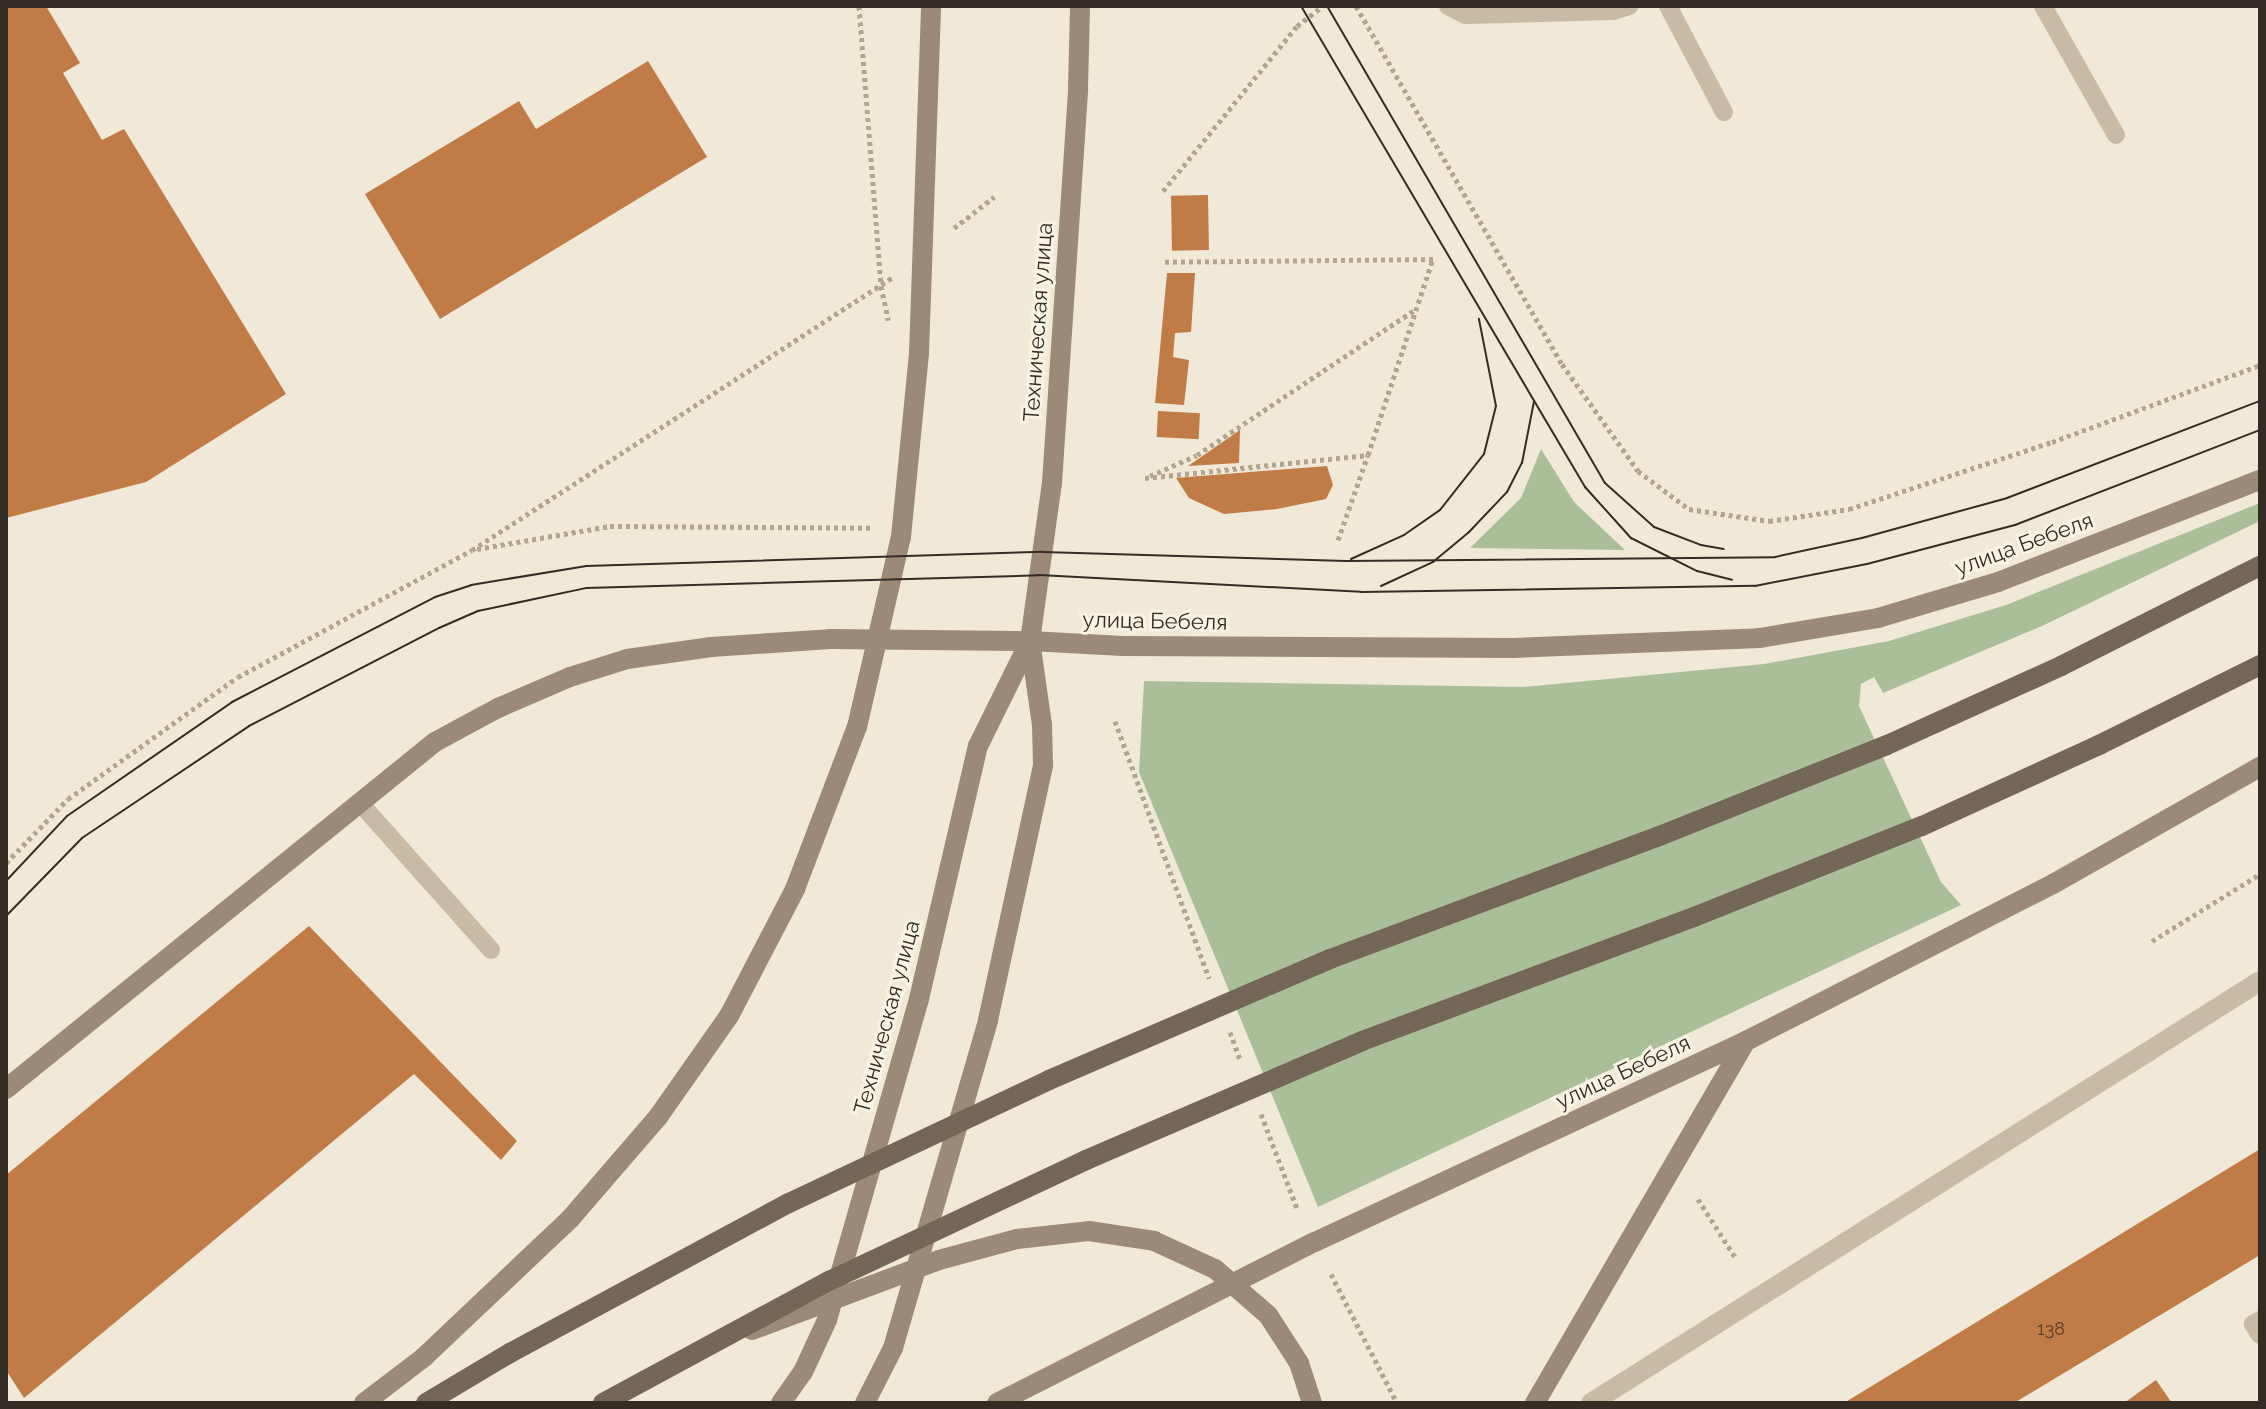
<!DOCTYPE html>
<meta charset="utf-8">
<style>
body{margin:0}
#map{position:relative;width:2266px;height:1409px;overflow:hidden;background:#f0e9d8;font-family:Raleway,sans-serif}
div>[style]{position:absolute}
.green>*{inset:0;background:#abbe9a}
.building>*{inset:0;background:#c07b46;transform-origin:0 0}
.path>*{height:5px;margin-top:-2.5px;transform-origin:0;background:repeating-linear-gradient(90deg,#b2a590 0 4px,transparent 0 8px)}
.lane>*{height:18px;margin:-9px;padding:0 9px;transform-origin:9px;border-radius:9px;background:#c7bba5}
.street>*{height:20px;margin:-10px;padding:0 10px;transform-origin:10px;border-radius:10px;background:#c7bba5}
.secondary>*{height:20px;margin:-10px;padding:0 10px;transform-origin:10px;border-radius:10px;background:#9a8a77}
.primary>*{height:20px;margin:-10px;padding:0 10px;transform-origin:10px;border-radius:10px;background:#746758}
.tram>*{height:2px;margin:-1px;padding:0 1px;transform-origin:1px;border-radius:1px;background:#332d26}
span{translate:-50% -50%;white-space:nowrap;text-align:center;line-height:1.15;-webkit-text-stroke:6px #f8f3e4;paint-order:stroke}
.number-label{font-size:18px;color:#56402e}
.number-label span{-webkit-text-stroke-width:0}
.street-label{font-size:22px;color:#332d26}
.frame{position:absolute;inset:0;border:8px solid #332d26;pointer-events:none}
</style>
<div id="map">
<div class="green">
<i style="clip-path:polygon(1541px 449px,1574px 502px,1625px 550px,1470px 548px,1521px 498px)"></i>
<i style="clip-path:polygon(2260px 503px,2260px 521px,2042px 626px,1883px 693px,1874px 677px,1861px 684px,1859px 706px,1941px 882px,1961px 905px,1318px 1207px,1139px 772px,1144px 681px,1523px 687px,1764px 664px,1889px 641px,2006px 605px)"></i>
</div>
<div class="building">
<i style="clip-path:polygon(6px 6px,46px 6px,80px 63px,63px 73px,102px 140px,124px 129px,286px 394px,146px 482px,6px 518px)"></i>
<i style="clip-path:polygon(648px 61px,707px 157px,440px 319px,365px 194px,519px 101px,536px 129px)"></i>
<i style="left:1208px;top:195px;width:55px;height:37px;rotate:89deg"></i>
<i style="clip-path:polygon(1167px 273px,1195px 273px,1191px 332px,1175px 333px,1173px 357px,1189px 360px,1184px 405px,1155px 403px)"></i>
<i style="left:1158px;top:411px;width:42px;height:26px;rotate:3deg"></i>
<i style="clip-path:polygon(1240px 430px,1239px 463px,1188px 466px)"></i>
<i style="clip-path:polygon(1327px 466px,1333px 485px,1326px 499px,1277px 509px,1224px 514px,1189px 498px,1176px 478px)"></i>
<i style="clip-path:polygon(309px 926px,517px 1141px,501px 1160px,414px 1074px,24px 1398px,6px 1370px,6px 1175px)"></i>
<i style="clip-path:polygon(2260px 1149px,2260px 1255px,2014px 1403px,1844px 1403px)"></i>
<i style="clip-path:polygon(2156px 1380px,2172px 1403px,2124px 1403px)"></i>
</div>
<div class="path">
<i style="left:859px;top:6px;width:281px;rotate:85.5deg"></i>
<i style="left:881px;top:286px;width:35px;rotate:78deg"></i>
<i style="left:1356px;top:6px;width:413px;rotate:60.1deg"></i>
<i style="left:1562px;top:364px;width:131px;rotate:54.6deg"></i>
<i style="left:1638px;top:471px;width:64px;rotate:36.7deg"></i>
<i style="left:1689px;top:509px;width:81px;rotate:8.5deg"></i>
<i style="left:1769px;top:521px;width:81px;rotate:-8.5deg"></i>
<i style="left:1849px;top:509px;width:214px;rotate:-18.3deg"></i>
<i style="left:2052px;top:442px;width:222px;rotate:-20.3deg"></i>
<i style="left:1163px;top:191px;width:213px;rotate:-50.9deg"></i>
<i style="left:1297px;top:26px;width:33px;rotate:-38deg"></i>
<i style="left:954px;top:228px;width:51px;rotate:-37.8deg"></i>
<i style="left:1150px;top:476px;width:51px;rotate:-24.1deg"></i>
<i style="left:1197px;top:455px;width:263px;rotate:-33.7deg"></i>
<i style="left:1145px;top:478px;width:224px;rotate:-5.9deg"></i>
<i style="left:1368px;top:455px;width:206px;rotate:-71.7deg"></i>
<i style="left:1433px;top:259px;width:270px;rotate:179.4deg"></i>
<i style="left:1338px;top:540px;width:90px;rotate:-70.6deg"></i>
<i style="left:477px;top:549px;width:135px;rotate:-9.8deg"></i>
<i style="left:610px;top:526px;width:263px;rotate:0.4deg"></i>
<i style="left:1115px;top:721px;width:274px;rotate:69.9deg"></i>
<i style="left:6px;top:863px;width:89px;rotate:-45.9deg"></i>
<i style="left:68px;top:799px;width:209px;rotate:-35.7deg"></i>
<i style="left:238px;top:677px;width:266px;rotate:-28.5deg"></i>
<i style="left:472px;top:550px;width:502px;rotate:-32.96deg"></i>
<i style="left:2152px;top:941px;width:127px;rotate:-31.8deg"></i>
<i style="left:1230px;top:1032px;width:30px;rotate:70deg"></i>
<i style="left:1261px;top:1114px;width:104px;rotate:69.1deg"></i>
<i style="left:1698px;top:1199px;width:69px;rotate:57.5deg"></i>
<i style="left:1331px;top:1274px;width:145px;rotate:62.9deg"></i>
</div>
<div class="lane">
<i style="left:1448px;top:6px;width:19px;rotate:28deg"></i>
<i style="left:1465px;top:15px;width:148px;rotate:-1.5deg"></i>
<i style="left:1613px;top:11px;width:17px;rotate:-17deg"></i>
<i style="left:1668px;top:6px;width:120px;rotate:62.2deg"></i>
<i style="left:2043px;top:6px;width:148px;rotate:60.5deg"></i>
<i style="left:360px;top:803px;width:197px;rotate:48.3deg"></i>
<i style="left:2260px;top:1320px;width:8px;rotate:150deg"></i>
<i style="left:2253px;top:1324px;width:13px;rotate:58deg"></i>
</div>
<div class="street">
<i style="left:1591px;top:1403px;width:791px;rotate:-32.24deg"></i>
</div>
<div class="secondary">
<i style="left:6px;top:1089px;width:552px;rotate:-38.97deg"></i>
<i style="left:435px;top:742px;width:72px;rotate:-28.4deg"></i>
<i style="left:498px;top:708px;width:78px;rotate:-23.3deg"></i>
<i style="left:570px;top:677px;width:60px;rotate:-17.5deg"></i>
<i style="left:627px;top:659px;width:85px;rotate:-8.1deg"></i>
<i style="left:711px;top:647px;width:119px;rotate:-3.8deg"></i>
<i style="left:830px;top:639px;width:200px;rotate:0.6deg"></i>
<i style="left:1030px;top:641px;width:93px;rotate:3.1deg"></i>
<i style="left:1123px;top:646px;width:391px;rotate:0.3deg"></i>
<i style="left:1514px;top:648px;width:246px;rotate:-2.3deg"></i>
<i style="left:1760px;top:638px;width:120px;rotate:-9.6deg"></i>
<i style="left:1878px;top:618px;width:125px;rotate:-16.7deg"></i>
<i style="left:1998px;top:582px;width:281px;rotate:-21.3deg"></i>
<i style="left:752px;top:1330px;width:200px;rotate:-20.5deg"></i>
<i style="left:939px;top:1260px;width:81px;rotate:-15.1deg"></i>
<i style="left:1017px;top:1239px;width:72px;rotate:-6.3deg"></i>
<i style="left:1089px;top:1231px;width:66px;rotate:8.7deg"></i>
<i style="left:1154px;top:1241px;width:67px;rotate:24.7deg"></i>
<i style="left:1215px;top:1269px;width:70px;rotate:41deg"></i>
<i style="left:1268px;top:1315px;width:57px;rotate:57.1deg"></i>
<i style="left:1299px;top:1363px;width:42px;rotate:72deg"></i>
<i style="left:364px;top:1403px;width:74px;rotate:-37.3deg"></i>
<i style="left:423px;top:1358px;width:202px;rotate:-43.4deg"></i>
<i style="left:570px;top:1219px;width:135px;rotate:-49.2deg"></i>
<i style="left:658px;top:1117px;width:123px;rotate:-54.9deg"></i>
<i style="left:729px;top:1016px;width:143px;rotate:-62.5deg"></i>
<i style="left:795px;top:889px;width:173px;rotate:-69.1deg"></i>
<i style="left:857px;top:727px;width:195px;rotate:-77deg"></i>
<i style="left:901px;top:537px;width:185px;rotate:-84.4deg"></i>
<i style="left:919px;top:353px;width:347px;rotate:-88deg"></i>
<i style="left:781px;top:1403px;width:38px;rotate:-55deg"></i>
<i style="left:803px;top:1372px;width:57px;rotate:-65.2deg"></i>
<i style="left:827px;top:1320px;width:334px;rotate:-74deg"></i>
<i style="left:919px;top:999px;width:260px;rotate:-76.9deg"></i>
<i style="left:978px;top:746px;width:117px;rotate:-63.7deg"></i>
<i style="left:865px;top:1403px;width:62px;rotate:-63deg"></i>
<i style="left:893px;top:1348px;width:341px;rotate:-73.8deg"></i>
<i style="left:988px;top:1020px;width:261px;rotate:-77.8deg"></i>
<i style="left:1043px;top:765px;width:40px;rotate:-91.4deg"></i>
<i style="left:1042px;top:725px;width:85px;rotate:-98.1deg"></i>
<i style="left:1030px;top:641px;width:160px;rotate:-82.1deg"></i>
<i style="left:1052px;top:483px;width:395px;rotate:-86.2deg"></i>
<i style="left:1078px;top:89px;width:83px;rotate:-88.6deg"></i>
<i style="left:997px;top:1403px;width:356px;rotate:-26.9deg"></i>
<i style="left:1315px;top:1242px;width:476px;rotate:-25deg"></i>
<i style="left:1746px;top:1041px;width:345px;rotate:-27.1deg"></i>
<i style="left:2053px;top:884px;width:238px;rotate:-29.5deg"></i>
<i style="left:1535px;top:1403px;width:419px;rotate:-59.8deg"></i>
</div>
<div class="primary">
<i style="left:426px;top:1403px;width:98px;rotate:-30.8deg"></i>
<i style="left:510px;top:1353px;width:317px;rotate:-28.3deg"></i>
<i style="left:789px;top:1203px;width:288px;rotate:-25.3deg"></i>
<i style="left:1049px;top:1080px;width:306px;rotate:-23.3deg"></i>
<i style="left:1330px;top:959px;width:354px;rotate:-20.5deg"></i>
<i style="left:1662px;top:835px;width:242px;rotate:-21.8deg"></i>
<i style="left:1887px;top:745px;width:191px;rotate:-24.4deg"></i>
<i style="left:2061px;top:666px;width:223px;rotate:-26.7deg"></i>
<i style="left:603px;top:1403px;width:257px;rotate:-28.4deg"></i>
<i style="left:829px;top:1281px;width:284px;rotate:-25.2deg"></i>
<i style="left:1086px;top:1160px;width:301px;rotate:-23.3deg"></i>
<i style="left:1362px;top:1041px;width:354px;rotate:-20.5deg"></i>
<i style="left:1694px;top:917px;width:245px;rotate:-21.8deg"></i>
<i style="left:1922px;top:826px;width:195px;rotate:-24.6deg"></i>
<i style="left:2099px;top:745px;width:180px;rotate:-26.4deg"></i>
</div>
<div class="tram">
<i style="left:1301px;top:6px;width:559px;rotate:59.44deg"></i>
<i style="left:1585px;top:487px;width:69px;rotate:48deg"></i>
<i style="left:1631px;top:538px;width:74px;rotate:26.6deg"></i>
<i style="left:1697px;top:571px;width:36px;rotate:14deg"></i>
<i style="left:1327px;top:6px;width:552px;rotate:59.77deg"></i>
<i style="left:1605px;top:483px;width:66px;rotate:41.9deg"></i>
<i style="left:1654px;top:527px;width:50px;rotate:21deg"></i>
<i style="left:1701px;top:545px;width:23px;rotate:10deg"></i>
<i style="left:1351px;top:559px;width:58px;rotate:-24.4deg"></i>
<i style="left:1404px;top:535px;width:44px;rotate:-34.8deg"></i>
<i style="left:1440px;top:510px;width:71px;rotate:-51.8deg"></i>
<i style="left:1484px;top:454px;width:49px;rotate:-76deg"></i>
<i style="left:1496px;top:406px;width:89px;rotate:-101.1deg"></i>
<i style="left:1381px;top:586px;width:57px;rotate:-24.8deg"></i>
<i style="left:1433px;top:562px;width:47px;rotate:-39.8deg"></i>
<i style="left:1469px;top:532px;width:55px;rotate:-46.5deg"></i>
<i style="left:1507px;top:492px;width:33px;rotate:-63deg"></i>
<i style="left:1522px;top:463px;width:63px;rotate:-79deg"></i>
<i style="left:6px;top:881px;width:89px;rotate:-46.8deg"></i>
<i style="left:67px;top:816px;width:201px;rotate:-34.6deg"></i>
<i style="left:232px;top:702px;width:229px;rotate:-27.3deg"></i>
<i style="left:435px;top:597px;width:38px;rotate:-18deg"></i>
<i style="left:471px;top:585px;width:117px;rotate:-9.4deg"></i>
<i style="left:586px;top:566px;width:457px;rotate:-1.8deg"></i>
<i style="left:1043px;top:552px;width:303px;rotate:1.7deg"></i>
<i style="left:1346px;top:561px;width:429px;rotate:-0.5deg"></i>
<i style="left:1775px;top:557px;width:89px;rotate:-12.3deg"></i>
<i style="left:1862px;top:538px;width:150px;rotate:-15.4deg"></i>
<i style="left:2007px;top:498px;width:271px;rotate:-21deg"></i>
<i style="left:6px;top:916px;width:109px;rotate:-45.7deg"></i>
<i style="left:82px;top:838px;width:201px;rotate:-33.8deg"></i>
<i style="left:249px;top:726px;width:214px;rotate:-27.3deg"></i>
<i style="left:439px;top:628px;width:43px;rotate:-23.6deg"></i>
<i style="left:478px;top:611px;width:110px;rotate:-12deg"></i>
<i style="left:586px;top:588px;width:453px;rotate:-1.6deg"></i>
<i style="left:1039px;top:575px;width:322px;rotate:3deg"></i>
<i style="left:1361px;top:592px;width:394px;rotate:-0.9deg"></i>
<i style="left:1755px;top:586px;width:114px;rotate:-11.1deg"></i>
<i style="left:1867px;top:564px;width:153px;rotate:-14.8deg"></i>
<i style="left:2015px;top:525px;width:263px;rotate:-21.2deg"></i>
</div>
<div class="number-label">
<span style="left:2051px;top:1329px">138</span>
</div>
<div class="street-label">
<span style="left:1038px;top:322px;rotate:-86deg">Техническая улица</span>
<span style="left:2024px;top:544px;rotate:-20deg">улица Бебеля</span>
<span style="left:1155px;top:621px;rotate:1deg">улица Бебеля</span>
<span style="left:887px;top:1017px;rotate:-75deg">Техническая улица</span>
<span style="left:1623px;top:1072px;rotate:-25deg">улица Бебеля</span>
</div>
<div class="frame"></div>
</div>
